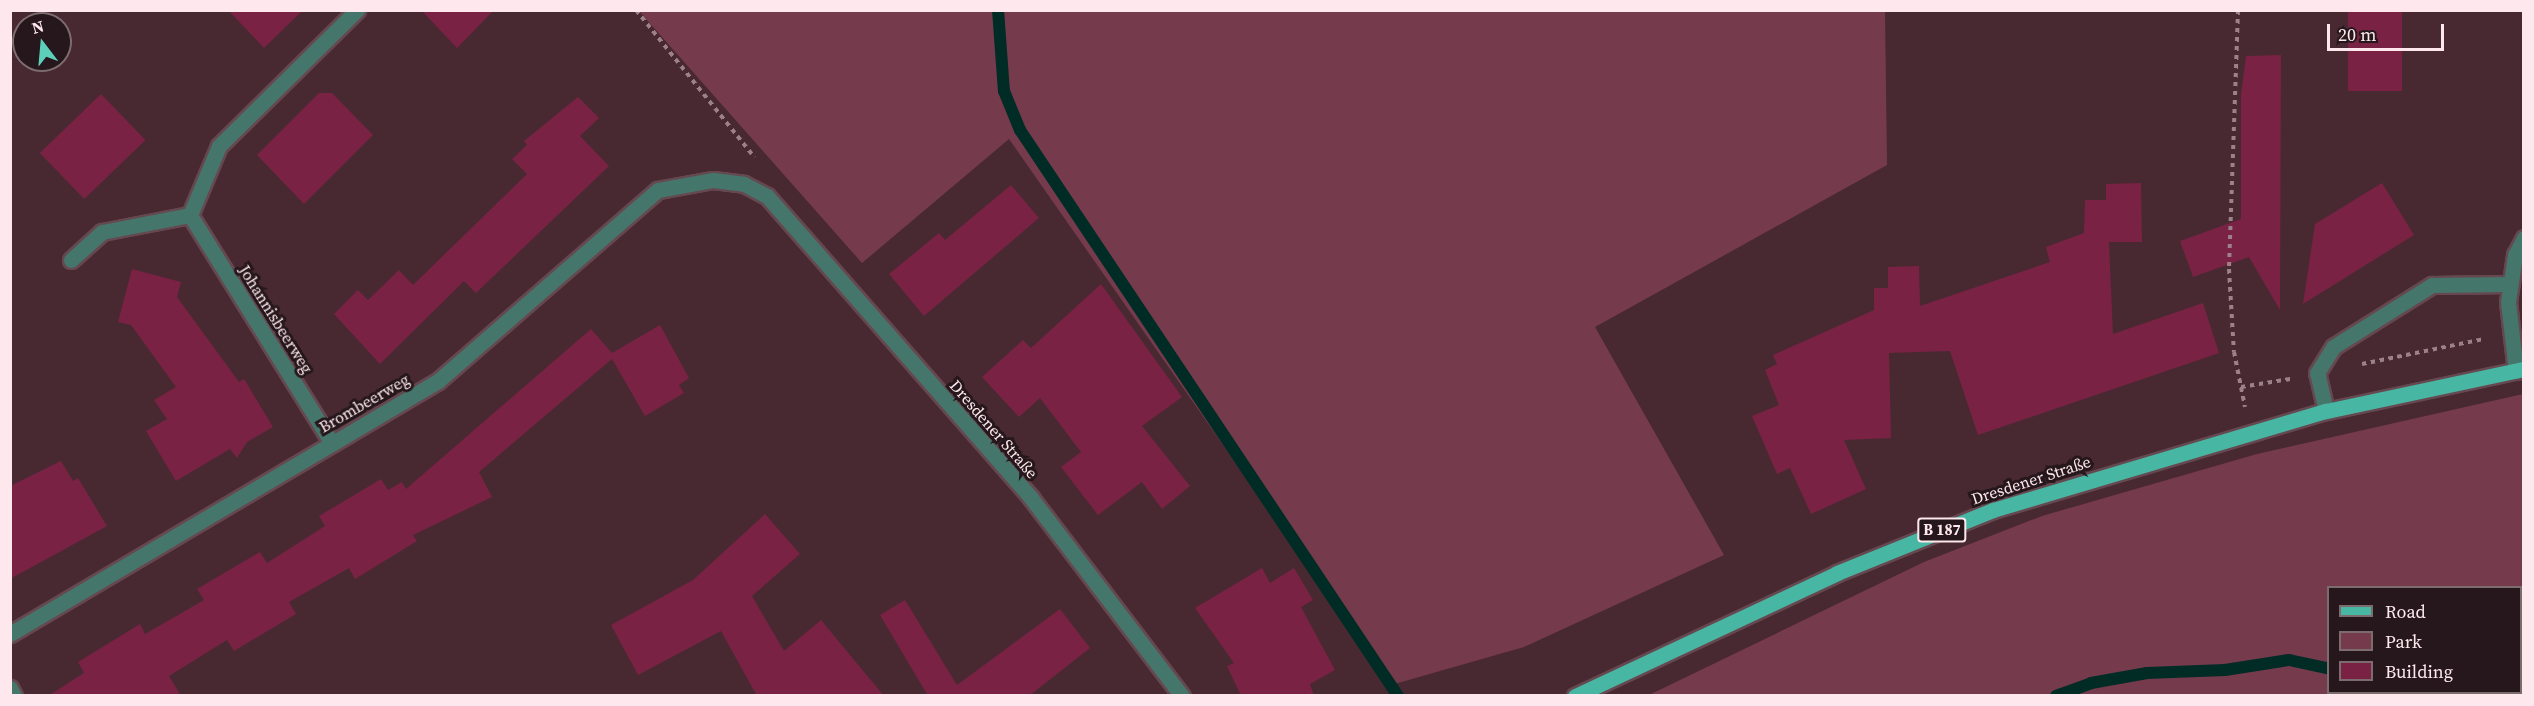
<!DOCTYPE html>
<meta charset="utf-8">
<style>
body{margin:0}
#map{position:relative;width:2534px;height:706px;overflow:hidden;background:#482932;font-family:"Source Serif 4",serif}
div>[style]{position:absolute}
.green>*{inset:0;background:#763a4d}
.stream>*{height:12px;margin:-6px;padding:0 6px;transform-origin:6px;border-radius:6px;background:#002c25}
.building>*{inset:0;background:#792243;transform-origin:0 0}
.path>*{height:4px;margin-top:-2px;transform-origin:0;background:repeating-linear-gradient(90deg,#9c8189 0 4.5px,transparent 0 9px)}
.roads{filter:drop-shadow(2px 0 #654850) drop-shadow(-2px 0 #654850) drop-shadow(0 2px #654850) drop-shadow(0 -2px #654850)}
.minor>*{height:15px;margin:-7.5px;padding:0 7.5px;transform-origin:7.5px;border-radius:7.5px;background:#45766b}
.primary>*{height:15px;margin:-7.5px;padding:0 7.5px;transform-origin:7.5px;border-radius:7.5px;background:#47b6a2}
span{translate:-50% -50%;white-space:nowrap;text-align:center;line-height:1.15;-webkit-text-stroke:6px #25171b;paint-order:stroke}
.shield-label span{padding:2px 4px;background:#25171b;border:2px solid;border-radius:4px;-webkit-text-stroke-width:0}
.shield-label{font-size:15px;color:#fee8ee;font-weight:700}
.street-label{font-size:16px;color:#fee8ee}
.frame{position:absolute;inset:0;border:12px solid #fee8ee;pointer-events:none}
.legend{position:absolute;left:2327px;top:586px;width:195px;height:108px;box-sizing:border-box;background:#25171b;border:2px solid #7c6b6f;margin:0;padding:8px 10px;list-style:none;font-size:18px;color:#fee8ee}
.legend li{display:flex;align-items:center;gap:12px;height:30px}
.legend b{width:30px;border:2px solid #7c6b6f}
.north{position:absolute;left:12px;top:12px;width:60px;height:60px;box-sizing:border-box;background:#25171b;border:2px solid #7c6b6f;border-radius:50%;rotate:344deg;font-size:16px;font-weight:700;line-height:24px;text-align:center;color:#fee8ee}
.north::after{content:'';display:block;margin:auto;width:21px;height:27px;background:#5dceb9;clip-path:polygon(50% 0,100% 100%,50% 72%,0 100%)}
.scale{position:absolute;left:2327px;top:24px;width:117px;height:27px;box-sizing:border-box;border:3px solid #fee8ee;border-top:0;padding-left:8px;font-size:18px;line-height:21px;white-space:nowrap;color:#fee8ee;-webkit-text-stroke:4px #25171b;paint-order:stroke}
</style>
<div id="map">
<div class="green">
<i style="clip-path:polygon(639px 11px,1885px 11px,1887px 165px,1595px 327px,1724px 555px,1524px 647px,1391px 685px,1009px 139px,862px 263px)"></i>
<i style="clip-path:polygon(evenodd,2523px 394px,2523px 695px,1649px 695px,1924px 562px,2042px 516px,2257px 454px,2523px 394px,2328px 588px,2520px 588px,2520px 692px,2328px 692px,2328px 588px)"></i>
</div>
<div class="stream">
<i style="left:998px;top:10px;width:81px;rotate:85.8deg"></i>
<i style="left:1004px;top:91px;width:42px;rotate:67.7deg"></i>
<i style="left:1020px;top:130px;width:681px;rotate:56.26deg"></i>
<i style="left:2402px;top:692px;width:7px;rotate:34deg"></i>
<i style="left:2056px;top:696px;width:37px;rotate:-20deg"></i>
<i style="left:2091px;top:683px;width:57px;rotate:-10.1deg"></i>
<i style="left:2147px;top:673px;width:78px;rotate:-2.2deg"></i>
<i style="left:2225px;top:670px;width:65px;rotate:-8.9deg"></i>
<i style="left:2289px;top:660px;width:40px;rotate:12deg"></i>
</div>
<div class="building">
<i style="clip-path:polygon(228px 10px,303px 10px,264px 48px)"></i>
<i style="clip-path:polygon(421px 10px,494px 10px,457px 48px)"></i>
<i style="left:2348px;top:10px;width:54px;height:81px"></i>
<i style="clip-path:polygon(2281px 55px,2280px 310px,2249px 257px,2193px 277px,2180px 241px,2241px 219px,2241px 95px,2246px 56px)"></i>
<i style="clip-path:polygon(319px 93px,332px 93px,373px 135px,304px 204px,257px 155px)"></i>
<i style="left:101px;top:94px;width:64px;height:85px;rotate:46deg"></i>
<i style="clip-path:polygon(578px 97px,599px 118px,580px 136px,609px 166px,476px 293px,464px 281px,380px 364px,334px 314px,358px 290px,368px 300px,399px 270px,413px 285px,527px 174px,512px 159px,527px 145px,524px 141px)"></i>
<i style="clip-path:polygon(2141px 183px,2142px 242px,2109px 242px,2113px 334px,2203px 303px,2219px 353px,1978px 435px,1950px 351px,1889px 353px,1891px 438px,1844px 440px,1866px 489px,1811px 514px,1790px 468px,1777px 474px,1752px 416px,1779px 405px,1765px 370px,1777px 364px,1773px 355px,1874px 310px,1874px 288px,1888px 288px,1888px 267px,1919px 266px,1920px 306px,2050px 262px,2046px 247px,2084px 233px,2085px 200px,2106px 200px,2106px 184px)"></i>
<i style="clip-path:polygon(2382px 183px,2414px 235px,2303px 304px,2315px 224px)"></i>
<i style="clip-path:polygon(1011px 185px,1039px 218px,924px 316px,889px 274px,939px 233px,945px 240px)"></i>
<i style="clip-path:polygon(132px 269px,181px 282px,177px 297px,239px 382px,244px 379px,273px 427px,247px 442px,237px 458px,230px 449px,176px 481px,146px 431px,167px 419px,154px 400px,176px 387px,131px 325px,118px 322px)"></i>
<i style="clip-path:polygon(1101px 284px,1182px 397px,1142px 426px,1190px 486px,1162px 509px,1142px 482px,1098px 515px,1061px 467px,1081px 452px,1040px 398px,1019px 417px,982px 377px,1023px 340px,1031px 348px)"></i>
<i style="clip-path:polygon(660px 325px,689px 378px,679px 385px,684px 393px,645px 416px,612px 359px,479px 472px,492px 497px,413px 535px,417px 541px,355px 579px,349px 568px,289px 602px,296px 614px,234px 651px,227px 640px,169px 676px,181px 696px,48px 696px,84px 673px,78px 662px,140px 624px,145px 634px,204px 600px,197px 589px,260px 552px,267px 563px,325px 526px,319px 516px,381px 479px,388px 490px,402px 482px,406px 489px,591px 329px,612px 353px)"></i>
<i style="clip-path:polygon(61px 461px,73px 481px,78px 478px,107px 526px,10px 579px,10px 486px)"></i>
<i style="clip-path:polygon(765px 514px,800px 554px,752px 596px,784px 651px,821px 620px,884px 696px,757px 696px,721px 631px,638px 675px,611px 625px,693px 580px)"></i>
<i style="clip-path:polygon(1262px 568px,1270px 583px,1294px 568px,1313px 600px,1301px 607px,1335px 670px,1310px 684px,1314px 696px,1241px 696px,1227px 666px,1234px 663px,1195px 608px)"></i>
<i style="clip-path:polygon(905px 600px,957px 685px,1060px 609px,1090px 648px,1029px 696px,928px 696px,880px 615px)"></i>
</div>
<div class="path">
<i style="left:636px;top:10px;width:189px;rotate:51.2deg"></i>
<i style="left:2238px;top:10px;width:259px;rotate:92deg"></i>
<i style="left:2229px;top:269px;width:83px;rotate:86.6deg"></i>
<i style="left:2234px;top:352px;width:56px;rotate:78.7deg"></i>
<i style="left:2362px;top:364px;width:125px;rotate:-11.6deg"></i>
<i style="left:2241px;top:387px;width:50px;rotate:-9.3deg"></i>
</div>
<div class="roads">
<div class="minor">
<i style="left:190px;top:215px;width:269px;rotate:58.1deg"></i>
<i style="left:71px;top:260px;width:42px;rotate:-42.1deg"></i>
<i style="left:102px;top:232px;width:90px;rotate:-10.9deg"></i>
<i style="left:190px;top:215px;width:75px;rotate:-67.2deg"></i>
<i style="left:219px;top:146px;width:194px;rotate:-44.6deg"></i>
<i style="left:2516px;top:371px;width:69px;rotate:-96.6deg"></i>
<i style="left:2508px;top:302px;width:48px;rotate:-81.5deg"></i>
<i style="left:2515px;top:255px;width:19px;rotate:-62deg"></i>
<i style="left:2326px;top:411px;width:39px;rotate:-103deg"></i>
<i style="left:2317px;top:373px;width:31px;rotate:-58deg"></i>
<i style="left:2333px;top:347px;width:117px;rotate:-32.1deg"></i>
<i style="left:2432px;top:285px;width:77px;rotate:-0.7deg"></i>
<i style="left:10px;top:634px;width:497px;rotate:-30.6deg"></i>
<i style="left:438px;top:381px;width:291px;rotate:-41deg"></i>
<i style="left:658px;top:190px;width:56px;rotate:-10.3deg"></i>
<i style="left:713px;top:180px;width:31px;rotate:7deg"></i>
<i style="left:744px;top:184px;width:26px;rotate:28deg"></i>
<i style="left:767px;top:196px;width:401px;rotate:48.8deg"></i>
<i style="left:1031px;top:498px;width:249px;rotate:52.7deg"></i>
<i style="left:10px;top:688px;width:9px;rotate:63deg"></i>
</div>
<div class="primary">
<i style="left:1575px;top:696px;width:289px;rotate:-25.1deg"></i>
<i style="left:1837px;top:573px;width:168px;rotate:-22deg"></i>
<i style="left:1993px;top:510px;width:347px;rotate:-16.6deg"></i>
<i style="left:2326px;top:411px;width:202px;rotate:-12deg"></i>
</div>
</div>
<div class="shield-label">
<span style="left:1942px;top:530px">B 187</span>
</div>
<div class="street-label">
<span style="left:276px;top:319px;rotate:58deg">Johannisbeerweg</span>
<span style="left:364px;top:403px;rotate:-30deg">Brombeerweg</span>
<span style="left:994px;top:429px;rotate:49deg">Dresdener Straße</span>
<span style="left:2031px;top:480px;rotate:-18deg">Dresdener Straße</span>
</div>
<div class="frame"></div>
<ul class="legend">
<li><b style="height:8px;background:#47b6a2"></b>Road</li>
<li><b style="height:16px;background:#763a4d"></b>Park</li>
<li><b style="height:16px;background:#792243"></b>Building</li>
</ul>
<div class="north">N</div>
<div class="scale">20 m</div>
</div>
